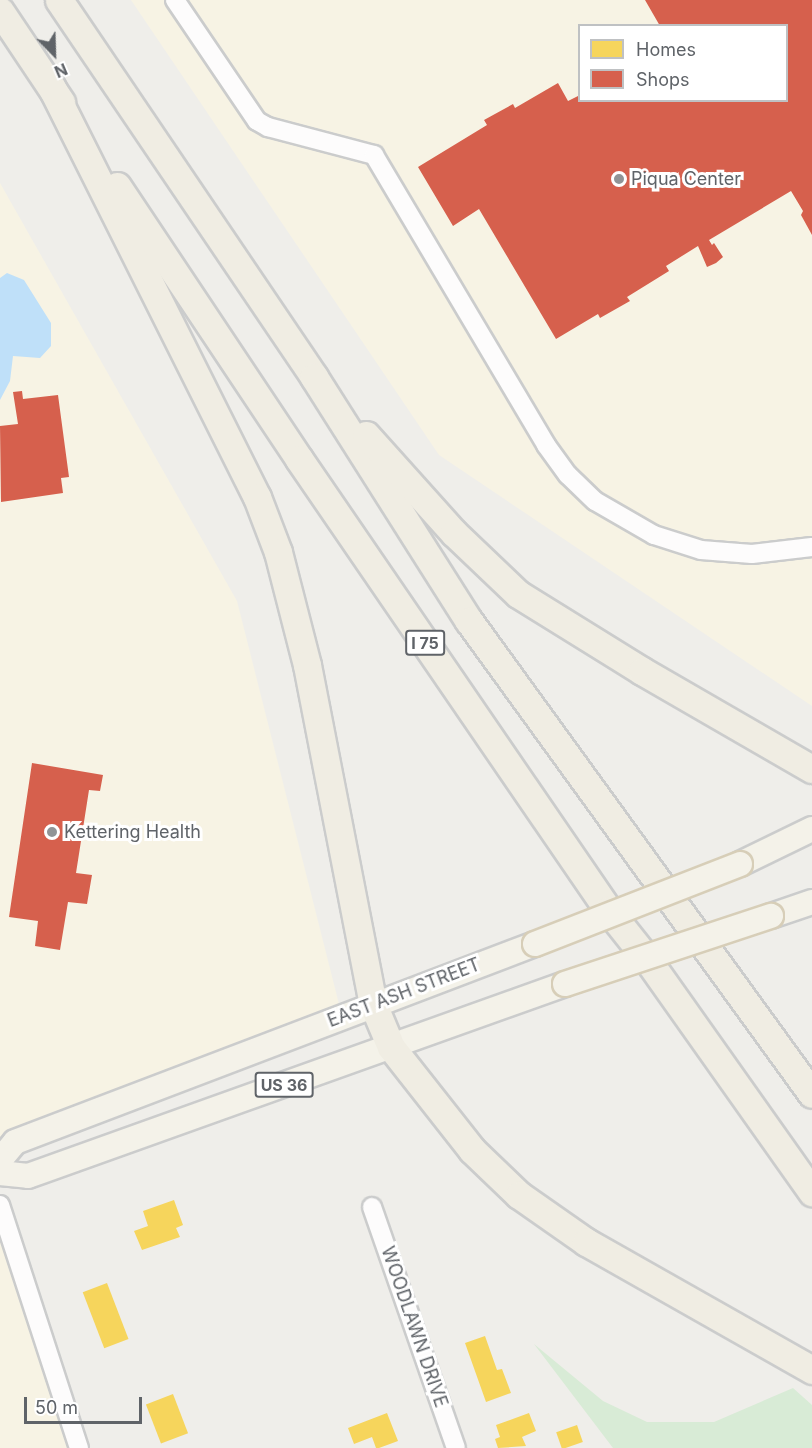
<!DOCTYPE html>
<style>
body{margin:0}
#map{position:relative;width:812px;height:1448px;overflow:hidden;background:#efeeea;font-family:Inter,sans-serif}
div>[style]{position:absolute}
.commercial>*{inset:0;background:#f7f3e4}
.green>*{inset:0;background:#d8ebd6}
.water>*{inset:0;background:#bfe0f9}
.homes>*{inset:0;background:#f6d55c;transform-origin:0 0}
.shops>*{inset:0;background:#d6604d}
.roads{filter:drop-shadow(2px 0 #cbcccc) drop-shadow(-2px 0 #cbcccc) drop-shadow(0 2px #cbcccc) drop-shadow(0 -2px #cbcccc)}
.minor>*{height:18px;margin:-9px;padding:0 9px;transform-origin:9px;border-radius:9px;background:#fdfcfc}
.major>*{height:24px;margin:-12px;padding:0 12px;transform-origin:12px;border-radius:12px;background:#f4f2e9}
.highway>*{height:27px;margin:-13.5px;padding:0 13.5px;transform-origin:13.5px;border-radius:13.5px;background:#f0ede3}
.bridges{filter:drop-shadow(2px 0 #d7ceb8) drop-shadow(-2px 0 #d7ceb8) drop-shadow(0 2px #d7ceb8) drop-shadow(0 -2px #d7ceb8)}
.major-bridge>*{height:24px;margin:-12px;padding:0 12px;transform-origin:12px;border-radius:12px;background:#f4f2e9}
.dots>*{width:16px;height:16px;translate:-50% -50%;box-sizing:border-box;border:3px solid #fff;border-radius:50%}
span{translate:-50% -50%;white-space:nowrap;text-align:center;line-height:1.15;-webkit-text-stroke:6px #fff;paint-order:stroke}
.shield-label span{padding:2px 4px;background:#fff;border:2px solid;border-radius:4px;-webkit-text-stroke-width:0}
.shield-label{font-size:16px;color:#5f6368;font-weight:700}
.poi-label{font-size:18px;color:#5f6368}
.left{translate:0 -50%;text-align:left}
.street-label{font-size:18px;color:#5f6368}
.legend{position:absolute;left:578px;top:24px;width:210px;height:78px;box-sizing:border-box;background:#fff;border:2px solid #bfc1c3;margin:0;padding:8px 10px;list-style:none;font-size:18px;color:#5f6368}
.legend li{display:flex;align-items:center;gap:12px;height:30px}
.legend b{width:30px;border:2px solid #bfc1c3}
.north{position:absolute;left:24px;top:24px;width:60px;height:60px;-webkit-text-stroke:4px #fff;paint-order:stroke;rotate:157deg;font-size:16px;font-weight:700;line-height:24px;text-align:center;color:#5f6368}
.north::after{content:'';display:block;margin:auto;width:21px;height:27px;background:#5f6368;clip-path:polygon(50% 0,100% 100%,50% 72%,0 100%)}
.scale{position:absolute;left:24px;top:1397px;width:118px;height:27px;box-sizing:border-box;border:3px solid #5f6368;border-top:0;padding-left:8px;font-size:18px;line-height:21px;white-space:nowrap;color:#5f6368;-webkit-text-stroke:4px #fff;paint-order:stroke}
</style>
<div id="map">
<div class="commercial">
<i style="clip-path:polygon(evenodd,131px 0,812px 0,812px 706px,439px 455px,131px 0,580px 26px,786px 26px,786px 100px,580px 100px,580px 26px)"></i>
<i style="clip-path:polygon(0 183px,237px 601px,342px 1016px,0 1160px)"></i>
<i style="clip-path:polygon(0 1205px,79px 1448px,0 1448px)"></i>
</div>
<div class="green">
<i style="clip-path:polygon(534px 1344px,603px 1401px,647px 1422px,714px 1422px,793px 1388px,812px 1405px,812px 1448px,613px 1448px)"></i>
</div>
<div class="water">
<i style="clip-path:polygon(7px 273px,24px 280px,51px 323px,51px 346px,40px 358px,13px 356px,10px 381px,0 400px,0 278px)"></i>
</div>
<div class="homes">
<i style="clip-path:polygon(174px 1200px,183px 1225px,176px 1228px,180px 1237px,142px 1250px,134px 1231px,148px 1226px,143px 1211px)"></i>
<i style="left:107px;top:1283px;width:60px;height:26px;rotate:69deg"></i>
<i style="clip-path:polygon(485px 1336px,497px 1370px,502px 1369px,511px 1393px,486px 1402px,465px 1343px)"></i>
<i style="left:173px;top:1394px;width:42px;height:29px;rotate:69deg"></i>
<i style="clip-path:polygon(387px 1413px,398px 1441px,379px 1448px,376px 1448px,372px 1437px,354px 1444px,348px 1428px)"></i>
<i style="clip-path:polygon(529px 1413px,536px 1431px,522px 1437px,526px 1446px,498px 1448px,495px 1439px,500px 1437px,496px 1425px)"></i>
<i style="left:577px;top:1425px;width:18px;height:22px;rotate:71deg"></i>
</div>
<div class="shops">
<i style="clip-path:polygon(645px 0,812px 0,812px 235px,801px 215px,803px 211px,791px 191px,709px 240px,712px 245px,714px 243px,723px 257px,716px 263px,707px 267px,698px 246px,666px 266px,669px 271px,627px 297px,630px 301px,600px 318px,598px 314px,556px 339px,479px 209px,453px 226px,418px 167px,487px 125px,484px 120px,513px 104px,515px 108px,558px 83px,568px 101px,580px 95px,580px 100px,786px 100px,786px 26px,660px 26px)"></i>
<i style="clip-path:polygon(22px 391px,23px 399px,58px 395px,69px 477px,61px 478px,63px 493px,1px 502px,0 426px,18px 424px,13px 392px)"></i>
<i style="clip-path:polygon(32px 763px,103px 775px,100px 791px,89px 790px,76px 873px,92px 875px,87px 904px,68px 902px,60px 950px,35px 946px,38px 921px,9px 917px)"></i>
</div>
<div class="roads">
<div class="minor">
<i style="left:175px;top:0;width:146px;rotate:55.9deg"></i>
<i style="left:257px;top:121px;width:13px;rotate:29deg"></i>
<i style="left:268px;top:127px;width:110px;rotate:14.8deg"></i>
<i style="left:374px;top:155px;width:337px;rotate:59.3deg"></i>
<i style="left:546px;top:445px;width:37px;rotate:54deg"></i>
<i style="left:568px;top:475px;width:37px;rotate:44deg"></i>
<i style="left:595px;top:501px;width:68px;rotate:30deg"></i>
<i style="left:654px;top:535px;width:49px;rotate:17.7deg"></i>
<i style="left:701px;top:550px;width:51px;rotate:4.5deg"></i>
<i style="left:752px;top:554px;width:60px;rotate:-6.7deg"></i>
<i style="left:0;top:1205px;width:256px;rotate:72deg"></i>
<i style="left:372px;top:1207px;width:255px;rotate:70.8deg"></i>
</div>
<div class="major">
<i style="left:740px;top:864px;width:80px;rotate:-25.9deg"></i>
<i style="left:771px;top:916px;width:43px;rotate:-18.9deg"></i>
<i style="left:0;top:1160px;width:23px;rotate:-50deg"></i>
<i style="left:15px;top:1142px;width:556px;rotate:-20.85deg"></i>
<i style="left:0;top:1173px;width:28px;rotate:6deg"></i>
<i style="left:28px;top:1176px;width:570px;rotate:-19.67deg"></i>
</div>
<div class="highway">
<i style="left:59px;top:0;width:455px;rotate:55.9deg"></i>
<i style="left:314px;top:377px;width:289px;rotate:57.6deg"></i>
<i style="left:469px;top:621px;width:584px;rotate:54.05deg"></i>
<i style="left:0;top:11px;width:110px;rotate:56.2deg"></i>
<i style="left:51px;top:86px;width:460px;rotate:63.4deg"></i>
<i style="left:257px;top:497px;width:59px;rotate:69.1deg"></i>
<i style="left:278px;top:552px;width:117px;rotate:75.6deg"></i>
<i style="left:307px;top:665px;width:345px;rotate:79deg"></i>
<i style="left:373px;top:1004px;width:47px;rotate:67.3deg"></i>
<i style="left:391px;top:1047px;width:131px;rotate:51.8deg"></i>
<i style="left:472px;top:1150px;width:65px;rotate:43.8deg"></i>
<i style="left:519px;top:1195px;width:82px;rotate:35deg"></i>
<i style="left:586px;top:1242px;width:260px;rotate:29.5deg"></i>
<i style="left:117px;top:186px;width:328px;rotate:56.3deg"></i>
<i style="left:299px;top:459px;width:547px;rotate:55.58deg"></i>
<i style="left:608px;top:910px;width:63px;rotate:51.5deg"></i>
<i style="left:647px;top:959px;width:286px;rotate:54.7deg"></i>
<i style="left:366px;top:435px;width:132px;rotate:48.1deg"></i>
<i style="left:454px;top:533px;width:88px;rotate:43.6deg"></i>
<i style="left:518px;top:594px;width:146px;rotate:31.8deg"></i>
<i style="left:642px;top:671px;width:196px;rotate:30deg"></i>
</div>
</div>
<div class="bridges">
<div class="major-bridge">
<i style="left:535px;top:944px;width:220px;rotate:-21.3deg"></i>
<i style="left:565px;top:984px;width:217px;rotate:-18.3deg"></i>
</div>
</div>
<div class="dots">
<i style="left:619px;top:179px;background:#919496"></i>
<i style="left:52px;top:832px;background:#919496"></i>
</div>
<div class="shield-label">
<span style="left:425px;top:643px">I 75</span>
<span style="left:284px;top:1085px">US 36</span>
</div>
<div class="poi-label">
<span class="left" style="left:631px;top:179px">Piqua Center</span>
<span class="left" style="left:64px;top:832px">Kettering Health</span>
</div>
<div class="street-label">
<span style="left:404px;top:993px;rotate:-21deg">EAST ASH STREET</span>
<span style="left:414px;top:1327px;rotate:71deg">WOODLAWN DRIVE</span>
</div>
<ul class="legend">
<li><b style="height:16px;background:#f6d55c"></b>Homes</li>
<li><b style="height:16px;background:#d6604d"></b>Shops</li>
</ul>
<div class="north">N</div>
<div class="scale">50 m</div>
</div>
